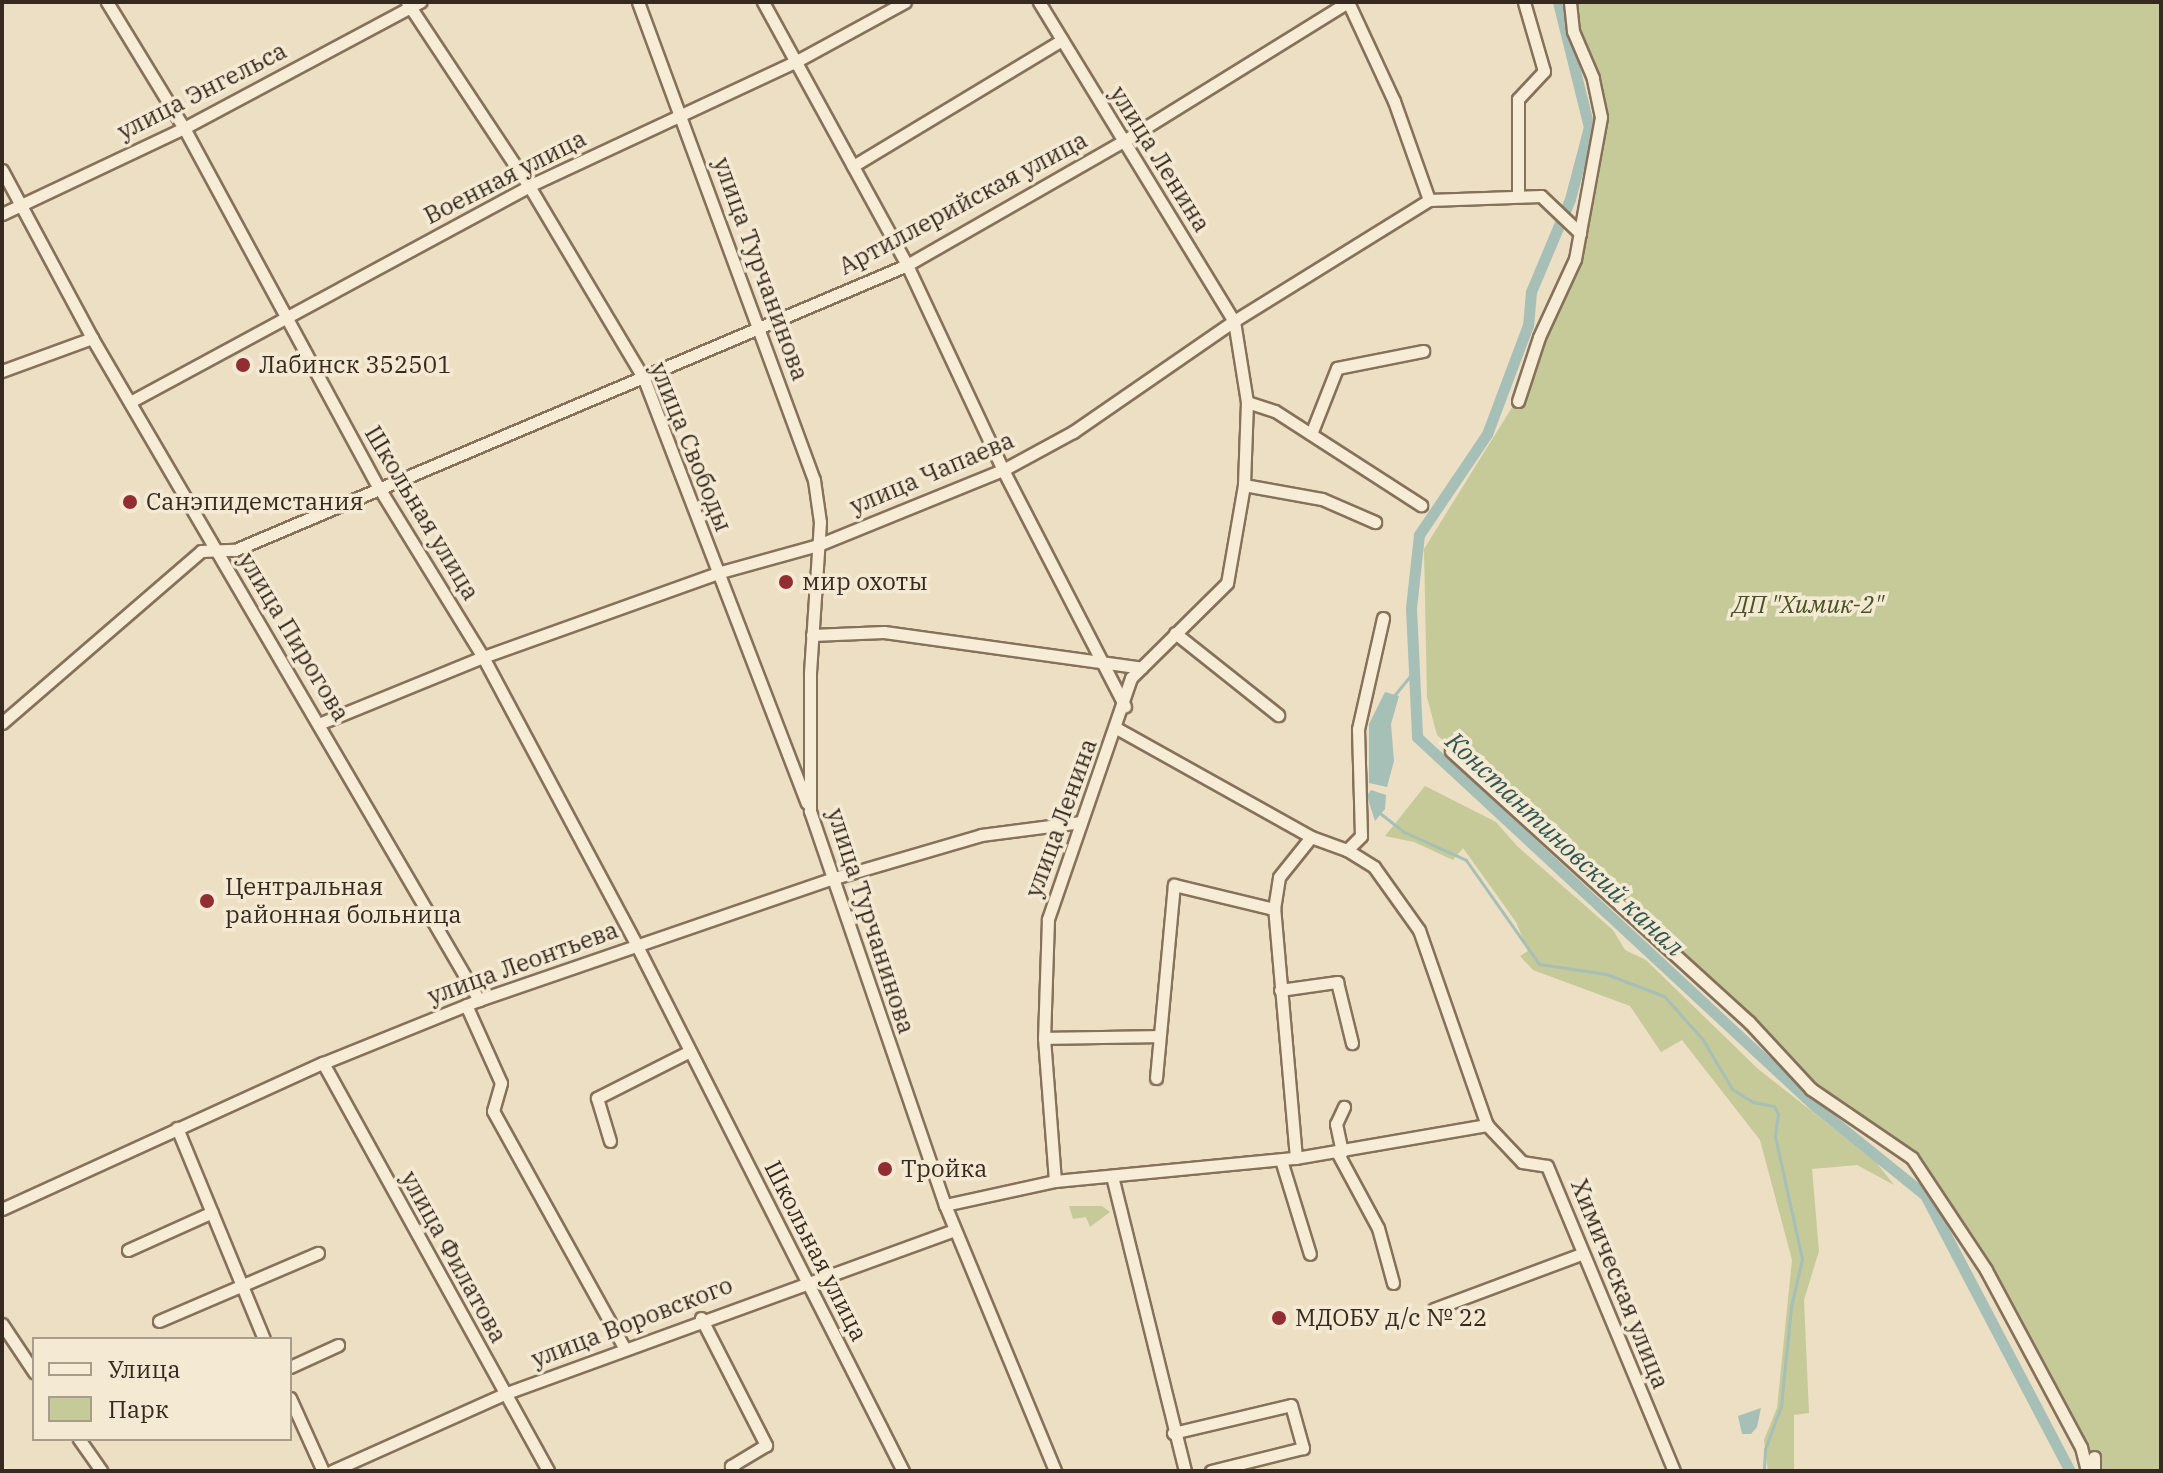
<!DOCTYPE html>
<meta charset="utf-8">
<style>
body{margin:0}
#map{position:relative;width:2163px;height:1473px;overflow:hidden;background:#ecdfc4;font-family:"IBM Plex Serif",serif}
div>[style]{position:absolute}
.green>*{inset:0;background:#c5ca98}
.water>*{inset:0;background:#a6bfb7}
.stream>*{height:3px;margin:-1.5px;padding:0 1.5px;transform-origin:1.5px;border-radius:1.5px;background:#a6bfb7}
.canal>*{height:11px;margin:-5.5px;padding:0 5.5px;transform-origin:5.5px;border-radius:5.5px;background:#a6bfb7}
.roads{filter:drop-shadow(2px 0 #86715b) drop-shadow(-2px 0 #86715b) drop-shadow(0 2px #86715b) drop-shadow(0 -2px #86715b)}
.minor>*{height:11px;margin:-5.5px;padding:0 5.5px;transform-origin:5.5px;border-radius:5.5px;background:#f7edd7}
.dots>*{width:22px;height:22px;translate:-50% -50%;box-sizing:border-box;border:4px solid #f4ead3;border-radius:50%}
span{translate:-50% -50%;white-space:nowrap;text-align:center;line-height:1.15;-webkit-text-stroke:7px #f4ead3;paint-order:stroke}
.street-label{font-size:24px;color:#36291f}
.poi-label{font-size:24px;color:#36291f}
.left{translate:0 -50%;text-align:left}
.park-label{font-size:24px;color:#485226;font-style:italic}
.water-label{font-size:26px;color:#2f5552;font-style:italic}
.frame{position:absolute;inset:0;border:4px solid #36291f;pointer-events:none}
.legend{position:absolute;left:32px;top:1337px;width:260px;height:104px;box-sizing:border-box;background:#f4ead3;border:2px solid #a89d8b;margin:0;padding:10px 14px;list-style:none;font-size:24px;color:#36291f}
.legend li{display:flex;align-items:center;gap:16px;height:40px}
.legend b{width:40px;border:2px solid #a89d8b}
</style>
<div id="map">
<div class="green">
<i style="clip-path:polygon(1569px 2px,2161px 2px,2161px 1471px,2099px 1471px,2082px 1460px,2002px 1308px,1910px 1159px,1809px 1090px,1747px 1023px,1437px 735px,1427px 697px,1424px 549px,1516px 401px,1564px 285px,1600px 116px)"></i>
<i style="clip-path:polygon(1425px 786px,1496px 822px,1517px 846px,1613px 930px,1625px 950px,1646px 960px,1757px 1068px,1876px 1162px,1894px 1185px,1857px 1165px,1812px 1169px,1819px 1251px,1804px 1300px,1809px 1413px,1794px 1415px,1794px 1471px,1768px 1471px,1764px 1440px,1777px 1408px,1792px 1260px,1760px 1140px,1682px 1040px,1661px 1052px,1630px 1006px,1533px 970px,1520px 956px,1528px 951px,1516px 922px,1463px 848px,1453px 860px,1414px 842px,1385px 836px)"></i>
<i style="clip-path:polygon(1069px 1206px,1102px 1206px,1110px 1212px,1090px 1227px,1086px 1217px,1073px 1219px)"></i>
</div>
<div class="water">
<i style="clip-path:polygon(1385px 692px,1399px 696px,1391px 724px,1394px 761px,1387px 787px,1369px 783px,1369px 724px)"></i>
<i style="clip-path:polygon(1371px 790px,1386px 795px,1385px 809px,1375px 821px,1367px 796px)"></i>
<i style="clip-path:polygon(1761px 1408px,1757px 1427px,1751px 1434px,1742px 1434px,1738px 1416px)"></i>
</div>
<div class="stream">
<i style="left:1393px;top:697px;width:28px;rotate:-51deg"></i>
<i style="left:1381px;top:814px;width:29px;rotate:38deg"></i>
<i style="left:1404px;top:832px;width:68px;rotate:24.3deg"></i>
<i style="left:1466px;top:860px;width:127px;rotate:54.9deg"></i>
<i style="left:1539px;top:964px;width:68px;rotate:8.5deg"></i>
<i style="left:1606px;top:974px;width:62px;rotate:20.8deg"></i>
<i style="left:1664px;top:996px;width:59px;rotate:48.4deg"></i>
<i style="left:1703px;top:1040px;width:57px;rotate:59.4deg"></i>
<i style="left:1732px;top:1089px;width:25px;rotate:32deg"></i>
<i style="left:1753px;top:1102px;width:21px;rotate:11deg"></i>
<i style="left:1774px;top:1106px;width:9px;rotate:63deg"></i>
<i style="left:1778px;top:1114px;width:22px;rotate:98deg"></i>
<i style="left:1775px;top:1136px;width:126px;rotate:77.6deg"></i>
<i style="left:1802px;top:1259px;width:49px;rotate:102.9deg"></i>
<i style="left:1791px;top:1307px;width:100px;rotate:95.8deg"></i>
<i style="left:1781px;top:1406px;width:46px;rotate:110.4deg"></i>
<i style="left:1765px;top:1449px;width:22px;rotate:93deg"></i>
</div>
<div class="canal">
<i style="left:1558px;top:2px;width:129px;rotate:76.1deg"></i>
<i style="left:1589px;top:127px;width:74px;rotate:104.8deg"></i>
<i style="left:1570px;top:199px;width:101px;rotate:112.8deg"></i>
<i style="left:1531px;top:292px;width:33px;rotate:95deg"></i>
<i style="left:1528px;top:325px;width:116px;rotate:110.6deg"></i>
<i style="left:1487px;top:434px;width:122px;rotate:124deg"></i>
<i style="left:1419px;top:535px;width:73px;rotate:96.3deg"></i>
<i style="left:1411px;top:608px;width:129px;rotate:87.3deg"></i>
<i style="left:1417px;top:737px;width:544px;rotate:42.84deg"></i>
<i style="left:1816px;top:1107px;width:140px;rotate:38.9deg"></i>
<i style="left:1925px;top:1195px;width:312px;rotate:62.3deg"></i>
</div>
<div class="roads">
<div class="minor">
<i style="left:107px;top:2px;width:148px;rotate:58.6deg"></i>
<i style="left:184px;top:128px;width:409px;rotate:61.6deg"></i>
<i style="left:379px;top:488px;width:198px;rotate:58.4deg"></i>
<i style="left:483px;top:657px;width:325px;rotate:61.9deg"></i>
<i style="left:636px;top:944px;width:591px;rotate:63.13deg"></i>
<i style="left:407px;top:2px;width:221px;rotate:56.5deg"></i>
<i style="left:529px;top:186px;width:225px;rotate:59.2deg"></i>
<i style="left:644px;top:379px;width:454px;rotate:69deg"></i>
<i style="left:638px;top:2px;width:509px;rotate:69.79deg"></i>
<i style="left:814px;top:480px;width:42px;rotate:81.9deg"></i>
<i style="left:820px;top:522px;width:152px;rotate:93.8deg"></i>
<i style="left:810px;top:674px;width:137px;rotate:90deg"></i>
<i style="left:810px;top:811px;width:416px;rotate:71.1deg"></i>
<i style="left:945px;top:1205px;width:288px;rotate:67.5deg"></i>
<i style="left:763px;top:2px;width:300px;rotate:61.3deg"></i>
<i style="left:907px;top:265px;width:226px;rotate:64.9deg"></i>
<i style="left:1003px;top:470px;width:266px;rotate:62.7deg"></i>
<i style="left:1039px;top:2px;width:374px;rotate:58.6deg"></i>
<i style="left:1234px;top:321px;width:82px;rotate:80.9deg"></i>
<i style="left:1247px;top:402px;width:83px;rotate:92.1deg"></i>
<i style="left:1244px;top:485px;width:99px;rotate:99.8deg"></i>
<i style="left:1227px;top:583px;width:135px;rotate:135.3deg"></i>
<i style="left:1131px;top:678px;width:255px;rotate:109deg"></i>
<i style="left:1048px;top:919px;width:119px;rotate:91.9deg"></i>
<i style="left:1044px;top:1038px;width:143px;rotate:85.6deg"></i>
<i style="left:853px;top:166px;width:244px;rotate:-31.1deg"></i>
<i style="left:2px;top:170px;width:191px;rotate:61.8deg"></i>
<i style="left:92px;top:338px;width:767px;rotate:59.69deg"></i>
<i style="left:1518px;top:194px;width:95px;rotate:-90deg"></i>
<i style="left:1518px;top:99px;width:38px;rotate:-47deg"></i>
<i style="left:1544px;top:71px;width:72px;rotate:-106.2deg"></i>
<i style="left:2px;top:214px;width:201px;rotate:-25.3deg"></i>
<i style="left:184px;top:128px;width:268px;rotate:-28.1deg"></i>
<i style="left:2px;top:371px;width:96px;rotate:-20.1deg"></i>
<i style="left:1518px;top:401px;width:67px;rotate:-71.8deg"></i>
<i style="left:1539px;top:337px;width:86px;rotate:-65.2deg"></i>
<i style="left:1575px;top:259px;width:144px;rotate:-79.6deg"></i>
<i style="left:1601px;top:117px;width:40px;rotate:-102deg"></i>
<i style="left:1593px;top:78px;width:51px;rotate:-113.1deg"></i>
<i style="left:1573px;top:31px;width:29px;rotate:-96deg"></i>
<i style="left:130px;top:402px;width:454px;rotate:-28.4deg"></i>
<i style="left:529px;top:186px;width:293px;rotate:-25deg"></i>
<i style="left:795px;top:62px;width:125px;rotate:-28.6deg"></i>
<i style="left:1247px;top:402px;width:29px;rotate:18deg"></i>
<i style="left:1275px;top:411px;width:174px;rotate:32.8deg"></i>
<i style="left:1311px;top:434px;width:71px;rotate:-68.5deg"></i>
<i style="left:1337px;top:368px;width:88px;rotate:-11.2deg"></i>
<i style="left:1244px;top:485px;width:79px;rotate:10.2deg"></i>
<i style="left:1322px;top:499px;width:58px;rotate:23.5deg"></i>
<i style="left:1383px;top:618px;width:114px;rotate:102.7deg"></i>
<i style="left:1358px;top:729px;width:107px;rotate:88.4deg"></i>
<i style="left:1361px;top:836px;width:20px;rotate:135deg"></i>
<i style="left:1347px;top:850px;width:32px;rotate:32deg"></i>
<i style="left:1374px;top:867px;width:77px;rotate:54.5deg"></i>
<i style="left:1419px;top:930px;width:207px;rotate:70.8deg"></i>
<i style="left:1487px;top:1125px;width:51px;rotate:46.6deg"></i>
<i style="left:1522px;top:1162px;width:25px;rotate:9deg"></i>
<i style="left:1547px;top:1166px;width:330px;rotate:67.4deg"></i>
<i style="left:1175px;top:633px;width:132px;rotate:38.5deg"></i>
<i style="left:812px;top:635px;width:72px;rotate:-2.4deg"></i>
<i style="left:884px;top:632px;width:260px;rotate:7.9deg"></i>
<i style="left:2px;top:723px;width:263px;rotate:-40.8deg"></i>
<i style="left:201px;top:551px;width:34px;rotate:-2deg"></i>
<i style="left:235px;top:550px;width:730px;rotate:-22.98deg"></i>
<i style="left:907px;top:265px;width:248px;rotate:-29.8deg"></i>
<i style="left:1122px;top:142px;width:266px;rotate:-31.8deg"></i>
<i style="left:1348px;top:2px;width:109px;rotate:65.1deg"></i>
<i style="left:1394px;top:101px;width:105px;rotate:70.5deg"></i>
<i style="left:321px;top:723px;width:175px;rotate:-22.2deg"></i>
<i style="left:483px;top:657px;width:249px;rotate:-19.7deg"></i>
<i style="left:717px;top:573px;width:105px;rotate:-15.5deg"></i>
<i style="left:818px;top:545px;width:200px;rotate:-22.1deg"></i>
<i style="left:1003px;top:470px;width:80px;rotate:-28.5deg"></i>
<i style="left:1073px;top:432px;width:196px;rotate:-34.6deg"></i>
<i style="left:1234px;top:321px;width:229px;rotate:-31.8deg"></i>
<i style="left:1429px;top:200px;width:112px;rotate:-2deg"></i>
<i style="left:1541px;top:196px;width:54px;rotate:43.5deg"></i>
<i style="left:1118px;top:729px;width:221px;rotate:29.2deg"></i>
<i style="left:1311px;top:837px;width:38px;rotate:20deg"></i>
<i style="left:1451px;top:751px;width:403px;rotate:42.3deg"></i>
<i style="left:1749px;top:1022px;width:91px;rotate:47.2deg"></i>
<i style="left:1811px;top:1089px;width:122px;rotate:34.3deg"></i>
<i style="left:1912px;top:1158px;width:134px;rotate:56.5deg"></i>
<i style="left:1986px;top:1270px;width:201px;rotate:61.8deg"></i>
<i style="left:2081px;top:1447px;width:25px;rotate:76deg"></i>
<i style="left:1280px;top:990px;width:58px;rotate:-8deg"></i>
<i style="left:1337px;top:982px;width:63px;rotate:76.2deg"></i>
<i style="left:466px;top:1005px;width:85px;rotate:65.8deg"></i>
<i style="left:501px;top:1083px;width:29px;rotate:106deg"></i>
<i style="left:493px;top:1111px;width:272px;rotate:61deg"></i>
<i style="left:1044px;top:1038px;width:115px;rotate:-1deg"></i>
<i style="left:323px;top:1063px;width:466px;rotate:61.1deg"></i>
<i style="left:1156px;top:1078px;width:194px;rotate:-84.7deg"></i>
<i style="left:1174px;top:885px;width:103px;rotate:13.5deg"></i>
<i style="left:177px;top:1128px;width:228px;rotate:67.6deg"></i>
<i style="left:610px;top:1141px;width:45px;rotate:-106.8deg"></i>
<i style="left:597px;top:1098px;width:104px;rotate:-26.8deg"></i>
<i style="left:1337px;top:1152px;width:86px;rotate:61.7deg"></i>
<i style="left:1378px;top:1228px;width:57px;rotate:74.7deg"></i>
<i style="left:1342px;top:1152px;width:29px;rotate:-102deg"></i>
<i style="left:1336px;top:1124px;width:19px;rotate:-65deg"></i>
<i style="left:1296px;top:1158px;width:250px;rotate:-95deg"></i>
<i style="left:1274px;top:909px;width:32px;rotate:-81deg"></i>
<i style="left:1279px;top:877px;width:51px;rotate:-51.3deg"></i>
<i style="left:1281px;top:1160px;width:98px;rotate:72.9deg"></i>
<i style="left:1112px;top:1176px;width:304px;rotate:76.1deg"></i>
<i style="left:945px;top:1205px;width:113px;rotate:-12.3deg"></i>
<i style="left:1055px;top:1181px;width:242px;rotate:-5.5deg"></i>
<i style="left:1296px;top:1158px;width:194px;rotate:-9.8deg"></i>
<i style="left:2px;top:1209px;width:353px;rotate:-24.5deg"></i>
<i style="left:323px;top:1063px;width:168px;rotate:-22deg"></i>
<i style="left:479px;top:1000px;width:372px;rotate:-19deg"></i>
<i style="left:831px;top:879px;width:156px;rotate:-16.3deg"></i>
<i style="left:981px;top:835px;width:101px;rotate:-7.4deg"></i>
<i style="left:128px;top:1250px;width:92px;rotate:-24.3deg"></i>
<i style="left:1434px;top:1309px;width:157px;rotate:-20.5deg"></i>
<i style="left:701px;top:1318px;width:143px;rotate:62.9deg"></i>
<i style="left:766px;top:1445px;width:41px;rotate:149deg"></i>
<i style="left:731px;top:1466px;width:6px;rotate:59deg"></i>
<i style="left:159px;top:1321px;width:173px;rotate:-23.2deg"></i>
<i style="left:2px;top:1324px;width:58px;rotate:56.3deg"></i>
<i style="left:290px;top:1367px;width:53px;rotate:-24.6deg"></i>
<i style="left:290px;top:1398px;width:80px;rotate:65.7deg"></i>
<i style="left:1173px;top:1433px;width:121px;rotate:-13.3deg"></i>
<i style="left:1291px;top:1405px;width:45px;rotate:74.4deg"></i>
<i style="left:1303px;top:1448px;width:95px;rotate:166deg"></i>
<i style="left:79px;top:1439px;width:39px;rotate:55deg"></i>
<i style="left:2094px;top:1457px;width:14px;rotate:90deg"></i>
<i style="left:332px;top:1471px;width:188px;rotate:-24.1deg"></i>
<i style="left:504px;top:1394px;width:479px;rotate:-20deg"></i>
</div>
</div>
<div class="dots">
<i style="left:243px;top:365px;background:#922e31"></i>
<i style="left:130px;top:502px;background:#922e31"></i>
<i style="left:786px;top:582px;background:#922e31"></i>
<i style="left:207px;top:901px;background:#922e31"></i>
<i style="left:885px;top:1169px;background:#922e31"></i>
<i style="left:1279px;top:1318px;background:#922e31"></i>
</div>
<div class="street-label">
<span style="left:202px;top:91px;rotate:-27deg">улица Энгельса</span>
<span style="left:1160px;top:159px;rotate:58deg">улица Ленина</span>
<span style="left:505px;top:177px;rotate:-27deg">Военная улица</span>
<span style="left:963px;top:203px;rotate:-28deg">Артиллерийская улица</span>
<span style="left:761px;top:269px;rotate:70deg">улица Турчанинова</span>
<span style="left:691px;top:447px;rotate:68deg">улица Свободы</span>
<span style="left:932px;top:473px;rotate:-23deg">улица Чапаева</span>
<span style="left:422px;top:513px;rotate:59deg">Школьная улица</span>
<span style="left:294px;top:637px;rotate:59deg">улица Пирогова</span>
<span style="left:1061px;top:818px;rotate:-70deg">улица Ленина</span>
<span style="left:871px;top:921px;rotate:72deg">улица Турчанинова</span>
<span style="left:523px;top:963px;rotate:-20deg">улица Леонтьева</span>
<span style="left:816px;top:1251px;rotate:63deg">Школьная улица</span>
<span style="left:454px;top:1257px;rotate:61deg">улица Филатова</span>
<span style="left:1620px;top:1284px;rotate:68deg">Химическая улица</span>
<span style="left:632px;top:1322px;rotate:-21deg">улица Воровского</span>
</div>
<div class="poi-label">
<span class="left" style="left:259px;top:365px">Лабинск 352501</span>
<span class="left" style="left:146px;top:502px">Санэпидемстания</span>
<span class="left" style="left:802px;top:582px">мир охоты</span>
<span class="left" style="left:225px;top:901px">Центральная<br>районная больница</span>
<span class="left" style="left:901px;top:1169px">Тройка</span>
<span class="left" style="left:1295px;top:1318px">МДОБУ д/с № 22</span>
</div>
<div class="park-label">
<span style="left:1808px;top:605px">ДП "Химик-2"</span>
</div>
<div class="water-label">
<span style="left:1565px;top:844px;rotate:43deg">Константиновский канал</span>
</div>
<div class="frame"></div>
<ul class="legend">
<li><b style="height:10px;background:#f7edd7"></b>Улица</li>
<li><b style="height:22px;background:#c5ca98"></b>Парк</li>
</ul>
</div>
